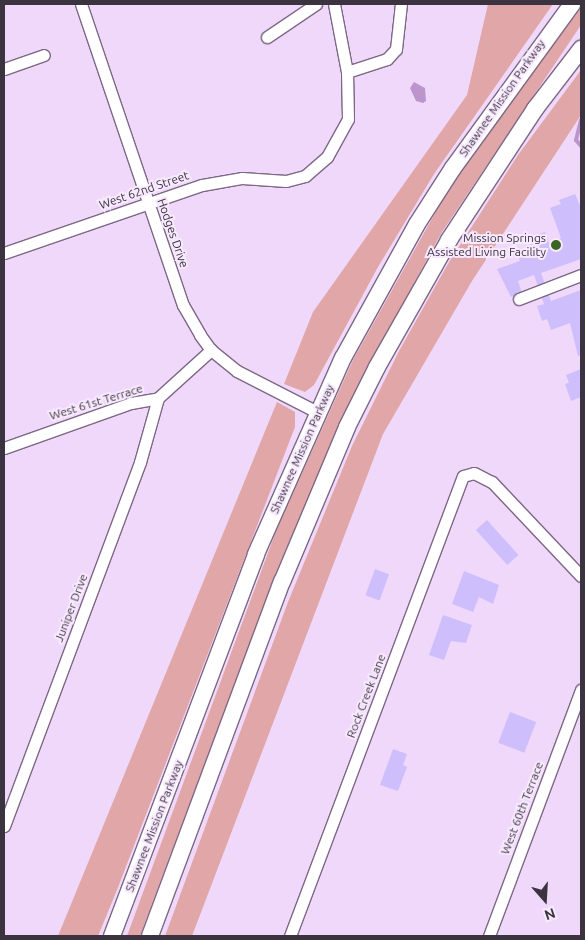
<!DOCTYPE html>
<style>
body{margin:0}
#map{position:relative;width:585px;height:940px;overflow:hidden;background:#f0d8fa;font-family:Ubuntu,sans-serif}
div>[style]{position:absolute}
.green>*{inset:0;background:#e0a6a8}
.water>*{inset:0;background:#bc95cc}
.stream>*{height:4px;margin:-2px;padding:0 2px;transform-origin:2px;border-radius:2px;background:#bc95cc}
.building>*{inset:0;background:#cebefc;transform-origin:0 0}
.roads{filter:drop-shadow(1px 0 #7c6885) drop-shadow(-1px 0 #7c6885) drop-shadow(0 1px #7c6885) drop-shadow(0 -1px #7c6885)}
.minor>*{height:11px;margin:-5.5px;padding:0 5.5px;transform-origin:5.5px;border-radius:5.5px;background:#fff}
.highway>*{height:16px;margin:-8px;padding:0 8px;transform-origin:8px;border-radius:8px;background:#fff}
.dots>*{width:14px;height:14px;translate:-50% -50%;box-sizing:border-box;border:2px solid #f8eafe;border-radius:50%}
span{translate:-50% -50%;white-space:nowrap;text-align:center;line-height:1.15;-webkit-text-stroke:4px #f8eafe;paint-order:stroke}
.street-label{font-size:12px;color:#3c3340}
.poi-label{font-size:12px;color:#3c3340}
.right{translate:-100% -50%;text-align:right}
.frame{position:absolute;inset:0;border:5px solid #3c3340;pointer-events:none}
.north{position:absolute;left:520px;top:875px;width:50px;height:50px;-webkit-text-stroke:4px #f8eafe;paint-order:stroke;rotate:161deg;font-size:14px;font-weight:700;line-height:20px;text-align:center;color:#3c3340}
.north::after{content:'';display:block;margin:auto;width:18px;height:22px;background:#3c3340;clip-path:polygon(50% 0,100% 100%,50% 72%,0 100%)}
</style>
<div id="map">
<div class="green">
<i style="clip-path:polygon(488px 4px,553px 4px,434px 174px,378px 267px,314px 385px,305px 392px,284px 384px,313px 312px,467px 95px)"></i>
<i style="clip-path:polygon(581px 8px,581px 25px,442px 232px,354px 393px,277px 570px,140px 936px,127px 936px,276px 531px,353px 360px,443px 199px,503px 110px)"></i>
<i style="clip-path:polygon(581px 70px,581px 115px,472px 281px,383px 434px,192px 936px,165px 936px,288px 602px,352px 446px,399px 351px,449px 262px,518px 155px)"></i>
<i style="clip-path:polygon(277px 402px,295px 412px,295px 427px,117px 890px,98px 936px,58px 936px)"></i>
</div>
<div class="water">
<i style="clip-path:polygon(414px 82px,425px 88px,426px 101px,423px 103px,416px 101px,410px 88px)"></i>
</div>
<div class="stream">
<i style="left:581px;top:120px;width:21px;rotate:104deg"></i>
<i style="left:576px;top:140px;width:8px;rotate:50deg"></i>
</div>
<div class="building">
<i style="clip-path:polygon(575px 194px,581px 208px,581px 259px,541px 273px,551px 301px,581px 290px,581px 355px,578px 356px,570px 323px,551px 330px,547px 319px,542px 321px,537px 306px,544px 304px,534px 275px,518px 281px,522px 293px,511px 297px,497px 269px,520px 261px,517px 253px,532px 248px,528px 238px,545px 232px,549px 243px,561px 238px,550px 208px,561px 204px,559px 200px)"></i>
<i style="clip-path:polygon(581px 369px,581px 397px,571px 401px,565px 384px,569px 383px,566px 375px)"></i>
<i style="left:487px;top:520px;width:47px;height:15px;rotate:48deg"></i>
<i style="left:375px;top:569px;width:15px;height:28px;rotate:20deg"></i>
<i style="clip-path:polygon(464px 571px,499px 585px,493px 604px,479px 597px,473px 612px,452px 604px)"></i>
<i style="clip-path:polygon(443px 615px,472px 625px,466px 643px,451px 641px,444px 660px,429px 655px)"></i>
<i style="left:510px;top:712px;width:28px;height:33px;rotate:21deg"></i>
<i style="clip-path:polygon(393px 749px,407px 754px,403px 765px,407px 767px,398px 791px,380px 785px)"></i>
</div>
<div class="roads">
<div class="minor">
<i style="left:81px;top:4px;width:318px;rotate:71.3deg"></i>
<i style="left:183px;top:305px;width:34px;rotate:60deg"></i>
<i style="left:200px;top:335px;width:19px;rotate:54deg"></i>
<i style="left:211px;top:350px;width:33px;rotate:39deg"></i>
<i style="left:237px;top:371px;width:90px;rotate:27.1deg"></i>
<i style="left:267px;top:37px;width:59px;rotate:-34deg"></i>
<i style="left:4px;top:69px;width:42px;rotate:-19.3deg"></i>
<i style="left:347px;top:72px;width:42px;rotate:-18deg"></i>
<i style="left:387px;top:59px;width:13px;rotate:-48deg"></i>
<i style="left:396px;top:49px;width:45px;rotate:-83.7deg"></i>
<i style="left:4px;top:253px;width:209px;rotate:-19deg"></i>
<i style="left:202px;top:185px;width:41px;rotate:-9.9deg"></i>
<i style="left:242px;top:178px;width:44px;rotate:3.9deg"></i>
<i style="left:286px;top:181px;width:20px;rotate:-15deg"></i>
<i style="left:305px;top:176px;width:29px;rotate:-41deg"></i>
<i style="left:327px;top:157px;width:43px;rotate:-61.1deg"></i>
<i style="left:348px;top:119px;width:47px;rotate:-91.2deg"></i>
<i style="left:347px;top:72px;width:69px;rotate:-100.8deg"></i>
<i style="left:519px;top:299px;width:66px;rotate:-21.2deg"></i>
<i style="left:4px;top:448px;width:135px;rotate:-19.5deg"></i>
<i style="left:131px;top:403px;width:27px;rotate:-10deg"></i>
<i style="left:158px;top:398px;width:72px;rotate:-42.2deg"></i>
<i style="left:4px;top:826px;width:389px;rotate:-69.5deg"></i>
<i style="left:140px;top:462px;width:66px;rotate:-74.3deg"></i>
<i style="left:290px;top:936px;width:491px;rotate:-69.4deg"></i>
<i style="left:463px;top:476px;width:11px;rotate:-15deg"></i>
<i style="left:474px;top:473px;width:20px;rotate:27deg"></i>
<i style="left:492px;top:482px;width:129px;rotate:46.6deg"></i>
<i style="left:489px;top:936px;width:263px;rotate:-69.5deg"></i>
</div>
<div class="highway">
<i style="left:112px;top:936px;width:408px;rotate:-69.3deg"></i>
<i style="left:256px;top:554px;width:214px;rotate:-66.1deg"></i>
<i style="left:343px;top:358px;width:153px;rotate:-61.1deg"></i>
<i style="left:417px;top:224px;width:67px;rotate:-57.3deg"></i>
<i style="left:453px;top:168px;width:203px;rotate:-54deg"></i>
<i style="left:150px;top:936px;width:378px;rotate:-69.6deg"></i>
<i style="left:282px;top:582px;width:168px;rotate:-67.2deg"></i>
<i style="left:347px;top:427px;width:67px;rotate:-63.4deg"></i>
<i style="left:377px;top:367px;width:146px;rotate:-60.4deg"></i>
<i style="left:449px;top:240px;width:157px;rotate:-56.7deg"></i>
<i style="left:535px;top:109px;width:76px;rotate:-52.5deg"></i>
</div>
</div>
<div class="dots">
<i style="left:556px;top:245px;background:#3a6522"></i>
</div>
<div class="street-label">
<span style="left:502px;top:98px;rotate:-55deg">Shawnee Mission Parkway</span>
<span style="left:144px;top:190px;rotate:-19deg">West 62nd Street</span>
<span style="left:173px;top:233px;rotate:71deg">Hodges Drive</span>
<span style="left:96px;top:402px;rotate:-17deg">West 61st Terrace</span>
<span style="left:302px;top:449px;rotate:-66deg">Shawnee Mission Parkway</span>
<span style="left:71px;top:608px;rotate:-69deg">Juniper Drive</span>
<span style="left:366px;top:696px;rotate:-69deg">Rock Creek Lane</span>
<span style="left:522px;top:808px;rotate:-69deg">West 60th Terrace</span>
<span style="left:154px;top:826px;rotate:-69deg">Shawnee Mission Parkway</span>
</div>
<div class="poi-label">
<span class="right" style="left:546px;top:245px">Mission Springs<br>Assisted Living Facility</span>
</div>
<div class="frame"></div>
<div class="north">N</div>
</div>
